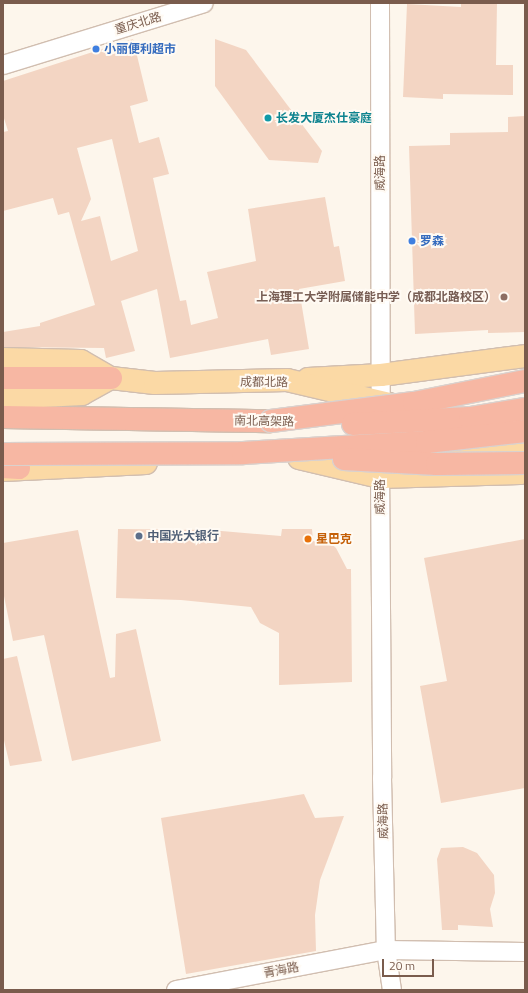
<!DOCTYPE html>
<meta charset="utf-8">
<style>
body{margin:0}
#map{position:relative;width:528px;height:993px;overflow:hidden;background:#fdf6ec;font-family:"Titillium Web","Noto Sans SC",sans-serif}
div>[style]{position:absolute}
.building>*{inset:0;background:#f3d5c3}
.roads{filter:drop-shadow(1px 0 #d1beb0) drop-shadow(-1px 0 #d1beb0) drop-shadow(0 1px #d1beb0) drop-shadow(0 -1px #d1beb0)}
.minor>*{height:18px;margin:-9px;padding:0 9px;transform-origin:9px;border-radius:9px;background:#fff}
.major>*{height:22px;margin:-11px;padding:0 11px;transform-origin:11px;border-radius:11px;background:#fbd9a5}
.highway>*{height:22px;margin:-11px;padding:0 11px;transform-origin:11px;border-radius:11px;background:#f7b7a3}
.bridges{filter:drop-shadow(1px 0 #dad1cd) drop-shadow(-1px 0 #dad1cd) drop-shadow(0 1px #dad1cd) drop-shadow(0 -1px #dad1cd)}
.highway-bridge>*{height:22px;margin:-11px;padding:0 11px;transform-origin:11px;border-radius:11px;background:#f7b7a3}
.dots>*{width:11px;height:11px;translate:-50% -50%;box-sizing:border-box;border:2px solid #fffaf3;border-radius:50%}
span{translate:-50% -50%;white-space:nowrap;text-align:center;line-height:1.15;-webkit-text-stroke:4px #fffaf3;paint-order:stroke}
.street-label{font-size:12px;color:#7a5c4d}
.shop-label{font-size:12px;color:#366cbe;font-weight:700}
.left{translate:0 -50%;text-align:left}
.culture-label{font-size:12px;color:#0d838f;font-weight:700}
.education-label{font-size:12px;color:#785e54;font-weight:700}
.right{translate:-100% -50%;text-align:right}
.service-label{font-size:12px;color:#4e5e75;font-weight:700}
.food-label{font-size:12px;color:#c56008;font-weight:700}
.frame{position:absolute;inset:0;border:4px solid #7a5c4d;pointer-events:none}
.scale{position:absolute;left:382px;top:959px;width:52px;height:18px;box-sizing:border-box;border:2px solid #7a5c4d;border-top:0;padding-left:5px;font-size:12px;line-height:14px;white-space:nowrap;color:#7a5c4d;-webkit-text-stroke:3px #fffaf3;paint-order:stroke}
</style>
<div id="map">
<div class="building">
<i style="clip-path:polygon(461px 3px,497px 3px,496px 65px,513px 65px,513px 95px,443px 94px,443px 99px,403px 97px,407px 4px,461px 7px)"></i>
<i style="clip-path:polygon(evenodd,133px 39px,148px 101px,130px 106px,139px 143px,159px 137px,169px 174px,153px 178px,180px 301px,186px 300px,191px 325px,218px 318px,207px 272px,256px 261px,248px 209px,325px 197px,334px 247px,339px 246px,345px 281px,299px 289px,309px 349px,271px 355px,268px 339px,170px 358px,157px 289px,121px 301px,135px 351px,106px 358px,104px 348px,3px 347px,3px 332px,40px 326px,40px 323px,95px 305px,69px 212px,58px 215px,53px 198px,3px 211px,3px 132px,8px 131px,3px 115px,3px 81px,133px 39px,112px 139px,138px 251px,111px 261px,100px 216px,81px 221px,91px 199px,77px 148px,112px 139px)"></i>
<i style="clip-path:polygon(215px 39px,246px 50px,322px 151px,318px 163px,269px 160px,215px 86px)"></i>
<i style="clip-path:polygon(525px 116px,525px 332px,488px 333px,488px 330px,415px 334px,409px 146px,450px 145px,450px 133px,508px 132px,508px 117px)"></i>
<i style="clip-path:polygon(118px 529px,210px 530px,281px 536px,282px 529px,312px 529px,313px 540px,326px 539px,336px 548px,347px 569px,351px 569px,352px 682px,279px 685px,279px 633px,260px 623px,251px 607px,181px 600px,116px 598px)"></i>
<i style="clip-path:polygon(78px 530px,110px 678px,115px 677px,116px 634px,136px 629px,161px 741px,72px 761px,44px 635px,13px 641px,3px 591px,3px 543px)"></i>
<i style="clip-path:polygon(525px 539px,525px 788px,441px 803px,420px 686px,447px 681px,424px 558px)"></i>
<i style="clip-path:polygon(17px 656px,42px 761px,10px 766px,3px 736px,3px 659px)"></i>
<i style="clip-path:polygon(304px 794px,315px 818px,344px 816px,320px 880px,315px 915px,316px 951px,186px 974px,161px 818px)"></i>
<i style="clip-path:polygon(463px 847px,477px 853px,494px 875px,495px 893px,490px 909px,493px 927px,458px 925px,458px 930px,442px 930px,437px 859px,441px 848px)"></i>
</div>
<div class="roads">
<div class="minor">
<i style="left:380px;top:3px;width:411px;rotate:89.9deg"></i>
<i style="left:3px;top:65px;width:210px;rotate:-17.1deg"></i>
<i style="left:380px;top:464px;width:314px;rotate:89.6deg"></i>
<i style="left:382px;top:778px;width:172px;rotate:88.7deg"></i>
<i style="left:386px;top:950px;width:40px;rotate:81.5deg"></i>
<i style="left:176px;top:990px;width:214px;rotate:-10.8deg"></i>
<i style="left:386px;top:950px;width:139px;rotate:0.8deg"></i>
</div>
<div class="major">
<i style="left:3px;top:359px;width:78px;rotate:1.5deg"></i>
<i style="left:81px;top:361px;width:34px;rotate:30deg"></i>
<i style="left:308px;top:379px;width:73px;rotate:-3.1deg"></i>
<i style="left:381px;top:375px;width:145px;rotate:-7.5deg"></i>
<i style="left:3px;top:398px;width:79px;rotate:-2.9deg"></i>
<i style="left:82px;top:394px;width:33px;rotate:-29deg"></i>
<i style="left:111px;top:378px;width:44px;rotate:6.5deg"></i>
<i style="left:155px;top:383px;width:132px;rotate:-1.3deg"></i>
<i style="left:287px;top:380px;width:105px;rotate:13.2deg"></i>
<i style="left:444px;top:450px;width:81px;rotate:-4.9deg"></i>
<i style="left:299px;top:458px;width:83px;rotate:13.2deg"></i>
<i style="left:380px;top:477px;width:140px;rotate:-1.6deg"></i>
<i style="left:3px;top:470px;width:143px;rotate:-2.8deg"></i>
</div>
<div class="highway">
<i style="left:3px;top:378px;width:108px"></i>
<i style="left:3px;top:417px;width:268px;rotate:0.9deg"></i>
<i style="left:3px;top:467px;width:16px;rotate:4deg"></i>
</div>
</div>
<div class="bridges">
<div class="highway-bridge">
<i style="left:271px;top:421px;width:144px;rotate:-7.2deg"></i>
<i style="left:414px;top:403px;width:113px;rotate:-11.2deg"></i>
<i style="left:353px;top:424px;width:117px;rotate:-2.9deg"></i>
<i style="left:470px;top:418px;width:56px;rotate:-9.3deg"></i>
<i style="left:3px;top:454px;width:240px;rotate:-0.2deg"></i>
<i style="left:243px;top:453px;width:184px;rotate:-3.4deg"></i>
<i style="left:427px;top:442px;width:99px;rotate:-6.4deg"></i>
<i style="left:344px;top:459px;width:93px;rotate:3.1deg"></i>
<i style="left:437px;top:464px;width:88px;rotate:-0.7deg"></i>
</div>
</div>
<div class="dots">
<i style="left:96px;top:49px;background:#3f7fe0"></i>
<i style="left:268px;top:118px;background:#0f9aa8"></i>
<i style="left:412px;top:241px;background:#3f7fe0"></i>
<i style="left:504px;top:297px;background:#8d6e63"></i>
<i style="left:139px;top:536px;background:#5c6f8a"></i>
<i style="left:308px;top:539px;background:#e8710a"></i>
</div>
<div class="street-label">
<span style="left:138px;top:23px;rotate:-17deg">重庆北路</span>
<span style="left:380px;top:173px;rotate:-90deg">威海路</span>
<span style="left:264px;top:382px;rotate:1deg">成都北路</span>
<span style="left:264px;top:421px;rotate:1deg">南北高架路</span>
<span style="left:380px;top:497px;rotate:-90deg">威海路</span>
<span style="left:383px;top:821px;rotate:-91deg">威海路</span>
<span style="left:281px;top:970px;rotate:-11deg">青海路</span>
</div>
<div class="shop-label">
<span class="left" style="left:104px;top:49px">小丽便利超市</span>
<span class="left" style="left:420px;top:241px">罗森</span>
</div>
<div class="culture-label">
<span class="left" style="left:276px;top:118px">长发大厦杰仕豪庭</span>
</div>
<div class="education-label">
<span class="right" style="left:496px;top:297px">上海理工大学附属储能中学（成都北路校区）</span>
</div>
<div class="service-label">
<span class="left" style="left:147px;top:536px">中国光大银行</span>
</div>
<div class="food-label">
<span class="left" style="left:316px;top:539px">星巴克</span>
</div>
<div class="frame"></div>
<div class="scale">20 m</div>
</div>
